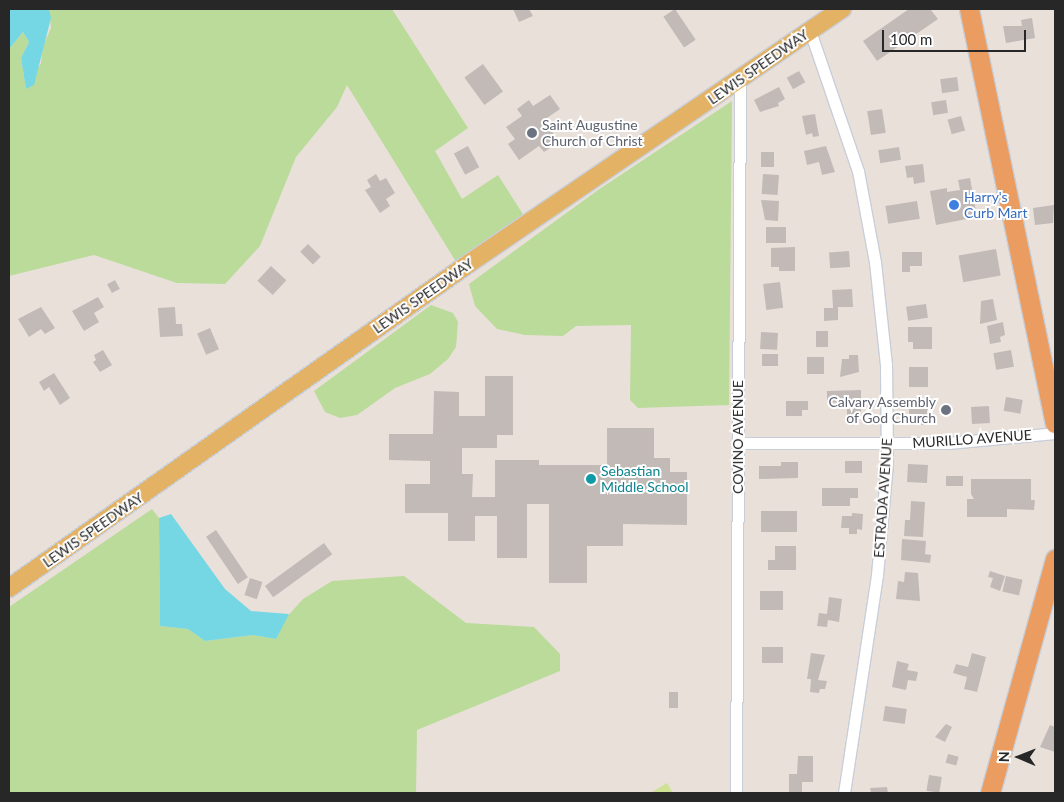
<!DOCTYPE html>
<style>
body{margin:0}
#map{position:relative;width:1064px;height:802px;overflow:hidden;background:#e9e0da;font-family:Lato,sans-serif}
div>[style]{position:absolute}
.green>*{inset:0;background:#badb9a}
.pitch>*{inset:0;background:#cee296;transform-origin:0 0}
.water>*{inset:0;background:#74d7e3}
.building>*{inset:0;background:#c1bab6;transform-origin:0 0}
.roads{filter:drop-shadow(1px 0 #c8ced8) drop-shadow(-1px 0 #c8ced8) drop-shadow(0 1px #c8ced8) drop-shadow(0 -1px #c8ced8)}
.minor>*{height:11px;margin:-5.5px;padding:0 5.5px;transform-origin:5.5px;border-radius:5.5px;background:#fff}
.primary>*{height:18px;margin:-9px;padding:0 9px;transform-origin:9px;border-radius:9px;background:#e3b264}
.trunk>*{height:19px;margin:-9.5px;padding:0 9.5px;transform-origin:9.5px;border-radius:9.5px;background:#ea9c61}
.dots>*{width:14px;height:14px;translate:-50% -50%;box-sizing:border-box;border:2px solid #fff;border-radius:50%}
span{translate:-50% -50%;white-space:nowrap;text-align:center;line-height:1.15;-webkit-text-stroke:4px #fff;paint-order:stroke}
.street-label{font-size:14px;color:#272727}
.worship-label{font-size:14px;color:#5b616d}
.left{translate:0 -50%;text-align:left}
.right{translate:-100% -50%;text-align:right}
.shop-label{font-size:14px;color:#366cbe}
.culture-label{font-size:14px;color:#0d838f}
.frame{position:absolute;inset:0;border:10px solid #272727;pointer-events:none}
.north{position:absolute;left:994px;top:732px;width:50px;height:50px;-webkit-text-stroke:4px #fff;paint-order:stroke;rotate:271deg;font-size:14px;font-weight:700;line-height:20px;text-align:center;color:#272727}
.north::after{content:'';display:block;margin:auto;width:18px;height:22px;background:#272727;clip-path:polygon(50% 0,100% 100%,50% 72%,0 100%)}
.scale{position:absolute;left:882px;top:30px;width:144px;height:22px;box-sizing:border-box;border:2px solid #272727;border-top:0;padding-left:6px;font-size:15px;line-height:18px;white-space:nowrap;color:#272727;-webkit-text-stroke:4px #fff;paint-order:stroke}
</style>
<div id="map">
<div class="green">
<i style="clip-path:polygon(49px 9px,392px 9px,468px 128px,435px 151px,462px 199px,498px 175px,526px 219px,458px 265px,347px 85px,337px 107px,296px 157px,260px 246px,225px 284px,177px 283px,94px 255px,9px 276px,9px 49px,23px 32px,29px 42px,21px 58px,26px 89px,41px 63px,43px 46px,51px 28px)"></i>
<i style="clip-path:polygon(732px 101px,729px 405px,638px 408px,630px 400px,631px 325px,576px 326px,563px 336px,525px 335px,497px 329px,475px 306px,469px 284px,598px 190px)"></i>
<i style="clip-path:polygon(431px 305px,453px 313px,458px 322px,456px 347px,448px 359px,430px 374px,395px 388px,357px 415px,340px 418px,325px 412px,314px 391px)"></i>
<i style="clip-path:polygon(152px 509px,159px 518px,160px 626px,188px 629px,205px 641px,253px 635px,276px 639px,285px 619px,303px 599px,332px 581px,404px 576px,466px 623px,534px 627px,560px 654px,560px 671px,417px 730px,416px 793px,9px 793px,9px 607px)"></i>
</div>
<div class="pitch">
<i style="left:667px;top:783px;width:12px;height:220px;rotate:59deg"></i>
</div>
<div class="water">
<i style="clip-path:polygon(9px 9px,49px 9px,51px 18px,34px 85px,26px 89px,21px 58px,29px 42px,23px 32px,9px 49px)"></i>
<i style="clip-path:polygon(171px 514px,225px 589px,251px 611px,289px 614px,276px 639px,253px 635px,205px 641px,188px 629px,160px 626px,159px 518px)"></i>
</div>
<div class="building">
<i style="clip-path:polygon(513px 9px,529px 9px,533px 16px,519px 22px)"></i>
<i style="left:675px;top:9px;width:37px;height:14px;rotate:56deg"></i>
<i style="clip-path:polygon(909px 9px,930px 9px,938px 19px,877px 61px,863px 41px)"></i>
<i style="clip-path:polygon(1032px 18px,1035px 38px,1006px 43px,1003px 26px,1022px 26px,1021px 20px)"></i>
<i style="left:483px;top:64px;width:34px;height:23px;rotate:54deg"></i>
<i style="left:799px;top:71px;width:13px;height:14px;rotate:61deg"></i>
<i style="left:957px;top:77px;width:14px;height:17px;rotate:82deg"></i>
<i style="clip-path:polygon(779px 87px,785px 99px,778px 103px,779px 106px,760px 112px,754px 100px)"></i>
<i style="clip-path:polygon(550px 95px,560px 109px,544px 120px,559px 142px,544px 152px,539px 146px,519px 160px,508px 144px,515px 139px,506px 127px,522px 116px,517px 109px,529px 100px,533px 106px)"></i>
<i style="left:946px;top:100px;width:13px;height:15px;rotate:81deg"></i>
<i style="left:882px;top:109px;width:24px;height:15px;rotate:81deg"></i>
<i style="clip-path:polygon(815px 114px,819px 136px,813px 137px,812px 133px,806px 135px,802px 116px)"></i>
<i style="left:961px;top:116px;width:15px;height:14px;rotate:74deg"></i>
<i style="left:468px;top:146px;width:24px;height:16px;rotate:62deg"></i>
<i style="clip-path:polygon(826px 146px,835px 172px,822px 175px,819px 162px,807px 165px,804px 151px)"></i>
<i style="left:899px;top:147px;width:13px;height:21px;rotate:81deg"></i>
<i style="left:761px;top:152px;width:13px;height:15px"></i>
<i style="clip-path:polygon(923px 164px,925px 182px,914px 184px,913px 177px,907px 178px,905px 166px)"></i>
<i style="clip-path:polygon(376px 174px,380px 181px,386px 178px,395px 193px,386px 199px,390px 206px,380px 213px,365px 190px,371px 187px,367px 180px)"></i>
<i style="left:763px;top:174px;width:16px;height:20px;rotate:4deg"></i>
<i style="clip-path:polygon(970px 178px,977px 217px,936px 225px,930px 191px,947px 188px,947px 192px,960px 190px,958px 180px)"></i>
<i style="clip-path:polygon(761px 200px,779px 201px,778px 221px,765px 220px)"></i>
<i style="left:917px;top:201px;width:18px;height:32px;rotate:81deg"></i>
<i style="clip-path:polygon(1054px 205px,1053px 223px,1035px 225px,1033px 208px)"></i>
<i style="left:766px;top:227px;width:20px;height:16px"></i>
<i style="left:308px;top:244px;width:18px;height:11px;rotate:45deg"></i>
<i style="clip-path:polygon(795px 247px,795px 271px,779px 271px,779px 267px,771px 267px,771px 248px)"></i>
<i style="left:996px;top:249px;width:27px;height:38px;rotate:80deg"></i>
<i style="left:849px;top:251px;width:16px;height:20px;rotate:86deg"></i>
<i style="clip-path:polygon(902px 252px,922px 252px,922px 266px,910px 266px,910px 272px,902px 272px)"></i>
<i style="left:271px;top:266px;width:21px;height:20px;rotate:43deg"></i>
<i style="left:115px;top:280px;width:10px;height:9px;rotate:61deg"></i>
<i style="left:780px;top:282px;width:26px;height:17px;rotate:83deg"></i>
<i style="clip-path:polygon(852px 289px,853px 307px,838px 307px,838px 320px,824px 321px,824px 308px,833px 308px,832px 290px)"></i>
<i style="clip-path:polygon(98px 297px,104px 307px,94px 313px,99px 322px,84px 331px,72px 311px)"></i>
<i style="clip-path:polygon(993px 299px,997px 320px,980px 324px,981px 301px)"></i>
<i style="left:926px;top:304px;width:14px;height:20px;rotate:82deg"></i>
<i style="clip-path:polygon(41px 307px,55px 328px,45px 334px,41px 329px,29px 337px,18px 319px)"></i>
<i style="clip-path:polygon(175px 307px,176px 324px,182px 324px,183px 336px,160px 337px,158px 308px)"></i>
<i style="clip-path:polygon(1003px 322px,1005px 335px,1000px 337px,1001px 342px,990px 344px,987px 326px)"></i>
<i style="clip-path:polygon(908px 327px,932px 327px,932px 349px,913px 349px,913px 342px,908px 342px)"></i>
<i style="left:210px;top:328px;width:23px;height:14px;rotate:67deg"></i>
<i style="left:816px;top:331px;width:12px;height:16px"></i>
<i style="left:761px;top:332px;width:17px;height:17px;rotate:3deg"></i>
<i style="clip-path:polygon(103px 350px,112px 365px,100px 372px,93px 362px,96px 360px,94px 355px)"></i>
<i style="left:1011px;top:350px;width:17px;height:18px;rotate:80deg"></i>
<i style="left:762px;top:354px;width:16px;height:12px"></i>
<i style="clip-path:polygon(849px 355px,858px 355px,859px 372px,840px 377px,842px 359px,849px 359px)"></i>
<i style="left:807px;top:357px;width:17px;height:17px"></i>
<i style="left:909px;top:367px;width:19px;height:20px"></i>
<i style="clip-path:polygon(54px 373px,70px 398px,60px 405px,49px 387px,44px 391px,39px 382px)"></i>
<i style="clip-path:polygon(485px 376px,513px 376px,513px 435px,497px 435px,497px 448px,462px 448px,462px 474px,473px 474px,472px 497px,495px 497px,495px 460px,539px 460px,539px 465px,607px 465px,607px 428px,654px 428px,654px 458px,670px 458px,670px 472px,687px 472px,687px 525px,623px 524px,623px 546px,587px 546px,587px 583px,549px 583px,549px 504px,527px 504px,527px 558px,497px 558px,497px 516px,475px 516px,475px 541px,448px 541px,448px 513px,405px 513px,405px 484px,430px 484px,430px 461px,389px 460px,389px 434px,433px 434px,434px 391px,459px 392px,459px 416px,485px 416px)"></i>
<i style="clip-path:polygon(861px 390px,861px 416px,847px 416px,847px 402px,827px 403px,827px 391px)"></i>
<i style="left:1006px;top:397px;width:17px;height:14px;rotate:10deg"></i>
<i style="clip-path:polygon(786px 401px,808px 401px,808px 410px,802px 410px,802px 416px,786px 416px)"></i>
<i style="left:989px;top:406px;width:17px;height:18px;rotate:87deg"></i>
<i style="left:909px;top:409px;width:19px;height:16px"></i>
<i style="left:845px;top:461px;width:17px;height:12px"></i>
<i style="clip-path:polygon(781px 462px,798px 462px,798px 478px,759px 479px,759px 466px,781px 466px)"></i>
<i style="left:908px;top:464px;width:20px;height:18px;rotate:3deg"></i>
<i style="left:946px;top:476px;width:17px;height:10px"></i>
<i style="clip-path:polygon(971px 479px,1031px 479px,1031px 500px,1035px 500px,1034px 510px,1007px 509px,1007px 517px,967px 517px,967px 499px,974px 499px,971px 494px)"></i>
<i style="clip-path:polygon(822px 488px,858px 488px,858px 498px,850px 498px,850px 506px,822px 506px)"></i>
<i style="clip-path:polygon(911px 501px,925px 502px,923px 537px,904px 536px,905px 520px,910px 520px)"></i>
<i style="left:761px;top:511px;width:36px;height:21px"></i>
<i style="clip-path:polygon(852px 513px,863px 514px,862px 530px,857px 529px,857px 534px,849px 534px,849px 528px,841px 528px,842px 516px,852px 516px)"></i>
<i style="left:216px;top:530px;width:57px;height:12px;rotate:56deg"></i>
<i style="clip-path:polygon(902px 539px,926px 541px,925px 554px,931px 555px,930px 563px,901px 560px)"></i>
<i style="left:324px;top:543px;width:14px;height:73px;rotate:54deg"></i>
<i style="clip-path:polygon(775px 546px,796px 546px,796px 570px,768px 570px,768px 560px,775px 560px)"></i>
<i style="clip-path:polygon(990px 571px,1005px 576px,1000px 591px,990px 587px,993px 578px,988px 577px)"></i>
<i style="clip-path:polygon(905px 572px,918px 573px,920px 601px,896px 599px,898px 581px,904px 582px)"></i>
<i style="left:1006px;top:576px;width:17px;height:16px;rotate:13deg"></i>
<i style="left:250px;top:578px;width:13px;height:18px;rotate:18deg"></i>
<i style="left:760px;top:591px;width:23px;height:19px"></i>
<i style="clip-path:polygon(829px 597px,842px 599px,839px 622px,828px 620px,827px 627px,817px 626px,819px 613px,827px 614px)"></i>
<i style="left:762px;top:647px;width:21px;height:16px"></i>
<i style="clip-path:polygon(811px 653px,825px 655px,818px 680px,827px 681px,825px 689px,820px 689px,819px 693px,810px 692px,811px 679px,807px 679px)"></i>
<i style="clip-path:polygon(972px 653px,986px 657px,977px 692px,964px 689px,967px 677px,953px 673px,956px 664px,968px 667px)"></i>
<i style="clip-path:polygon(897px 661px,909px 664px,907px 670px,918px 672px,916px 681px,908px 680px,906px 690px,892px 687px)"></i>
<i style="left:669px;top:692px;width:9px;height:16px"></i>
<i style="left:885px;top:706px;width:22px;height:15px;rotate:8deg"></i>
<i style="clip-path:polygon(946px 724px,952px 727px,945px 742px,935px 737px)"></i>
<i style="clip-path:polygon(1050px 725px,1055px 727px,1055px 752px,1040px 747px)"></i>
<i style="left:948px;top:754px;width:11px;height:9px;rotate:15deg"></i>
<i style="clip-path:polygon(798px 756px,813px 756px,813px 782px,802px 782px,802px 792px,789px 792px,789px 774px,797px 774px)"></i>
<i style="left:929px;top:775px;width:13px;height:16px;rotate:9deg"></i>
<i style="clip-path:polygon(887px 787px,888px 793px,871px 793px,870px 788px)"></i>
</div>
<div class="roads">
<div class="minor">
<i style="left:810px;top:31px;width:148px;rotate:71.1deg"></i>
<i style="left:858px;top:171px;width:93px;rotate:79.4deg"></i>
<i style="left:875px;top:262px;width:104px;rotate:83.9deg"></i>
<i style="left:886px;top:365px;width:98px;rotate:89.4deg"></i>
<i style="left:887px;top:463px;width:112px;rotate:95.1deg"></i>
<i style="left:877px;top:575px;width:220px;rotate:98.6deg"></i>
<i style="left:738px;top:443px;width:210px"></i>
<i style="left:948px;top:443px;width:107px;rotate:-5.3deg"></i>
<i style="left:736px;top:793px;width:712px;rotate:-89.68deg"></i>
</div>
<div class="primary">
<i style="left:9px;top:588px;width:562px;rotate:-35.22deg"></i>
<i style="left:468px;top:264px;width:453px;rotate:-34.3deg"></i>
</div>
<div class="trunk">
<i style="left:969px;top:9px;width:423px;rotate:78.3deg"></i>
<i style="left:990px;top:793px;width:243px;rotate:-74.5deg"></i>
</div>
</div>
<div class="dots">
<i style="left:532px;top:133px;background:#6b7280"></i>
<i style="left:954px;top:205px;background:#3f7fe0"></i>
<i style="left:946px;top:410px;background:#6b7280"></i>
<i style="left:591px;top:479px;background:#0f9aa8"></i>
</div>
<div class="street-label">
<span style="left:758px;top:67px;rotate:-35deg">LEWIS SPEEDWAY</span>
<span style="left:423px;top:296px;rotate:-35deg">LEWIS SPEEDWAY</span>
<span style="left:738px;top:437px;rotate:-90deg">COVINO AVENUE</span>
<span style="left:972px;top:439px;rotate:-4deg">MURILLO AVENUE</span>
<span style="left:883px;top:498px;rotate:-86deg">ESTRADA AVENUE</span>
<span style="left:93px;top:530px;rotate:-35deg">LEWIS SPEEDWAY</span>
</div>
<div class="worship-label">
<span class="left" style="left:542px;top:133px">Saint Augustine<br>Church of Christ</span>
<span class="right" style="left:936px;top:410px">Calvary Assembly<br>of God Church</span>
</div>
<div class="shop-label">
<span class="left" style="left:964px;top:205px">Harry's<br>Curb Mart</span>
</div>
<div class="culture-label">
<span class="left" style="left:601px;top:479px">Sebastian<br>Middle School</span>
</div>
<div class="frame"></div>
<div class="north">N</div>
<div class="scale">100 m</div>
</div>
